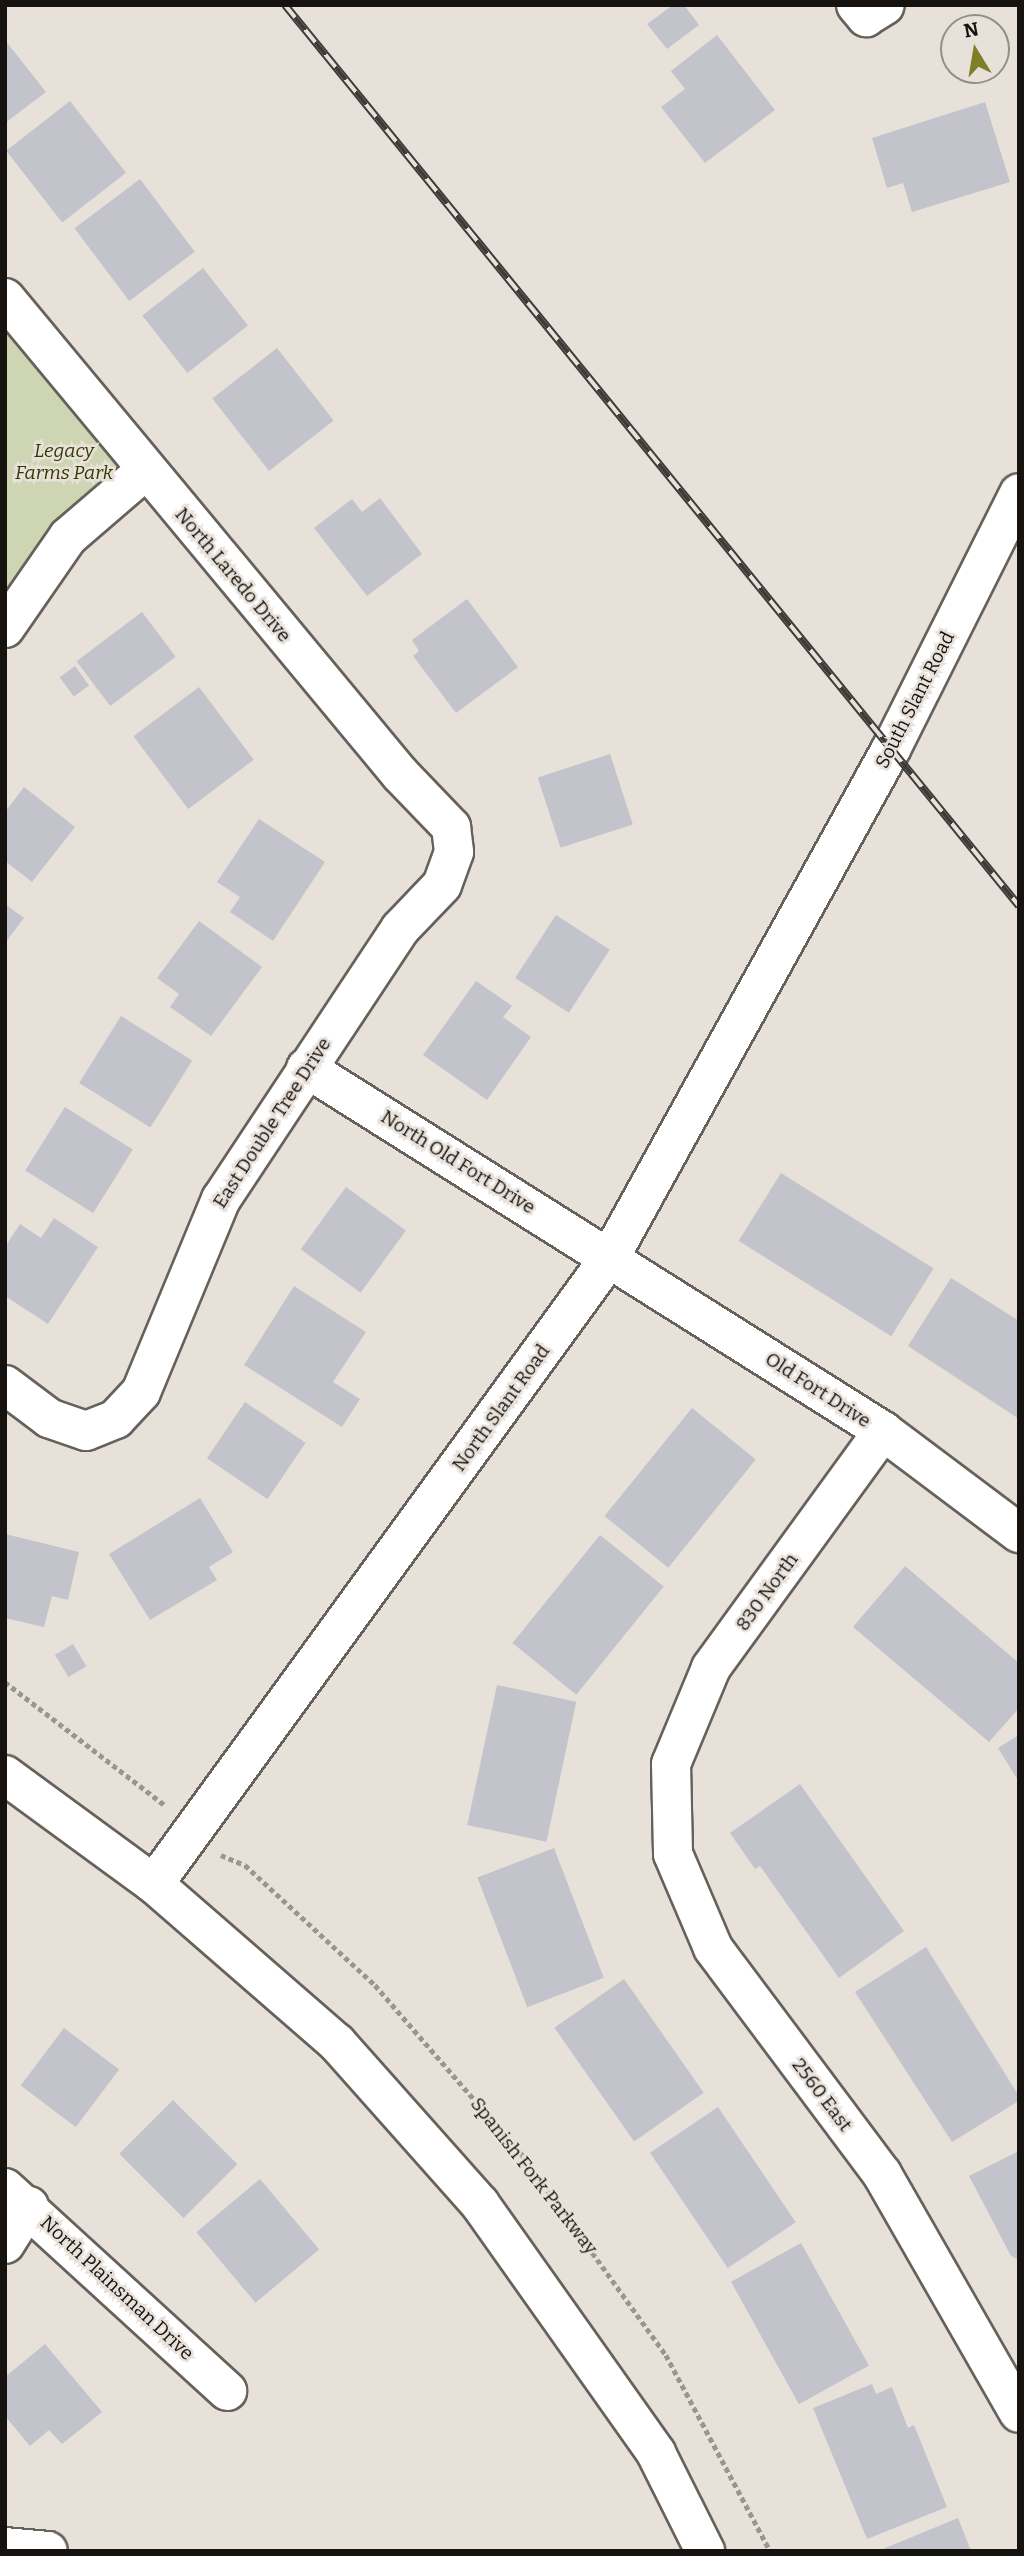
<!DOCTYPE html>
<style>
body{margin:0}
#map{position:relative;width:1024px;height:2556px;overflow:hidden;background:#e8e1da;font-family:Bitter,serif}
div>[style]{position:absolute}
.green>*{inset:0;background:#ced5b3}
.building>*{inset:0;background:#c3c3cc;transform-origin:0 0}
.path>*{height:4.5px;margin-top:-2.25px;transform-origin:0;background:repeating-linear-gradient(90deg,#9a958f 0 5px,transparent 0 8.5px)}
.roads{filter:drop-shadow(2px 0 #67615b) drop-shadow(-2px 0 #67615b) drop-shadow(0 2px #67615b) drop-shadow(0 -2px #67615b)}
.minor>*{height:38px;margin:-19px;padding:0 19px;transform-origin:19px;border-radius:19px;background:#fff}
.rail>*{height:8px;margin-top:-4px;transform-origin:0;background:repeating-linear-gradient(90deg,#e8e1da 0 16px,#3e3b38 0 32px);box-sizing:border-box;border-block:2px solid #3e3b38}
span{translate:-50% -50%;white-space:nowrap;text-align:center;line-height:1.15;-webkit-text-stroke:5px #e8e1da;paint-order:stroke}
.park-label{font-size:19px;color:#333900;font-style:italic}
.street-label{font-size:19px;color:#151210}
.frame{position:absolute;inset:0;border:7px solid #151210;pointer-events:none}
.north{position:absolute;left:940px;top:14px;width:70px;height:70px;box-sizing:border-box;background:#e8e1da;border:2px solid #948e89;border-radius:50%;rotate:349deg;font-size:19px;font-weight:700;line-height:28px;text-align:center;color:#151210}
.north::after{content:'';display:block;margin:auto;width:24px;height:32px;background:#7f7f28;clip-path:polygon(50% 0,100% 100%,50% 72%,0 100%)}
</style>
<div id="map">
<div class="green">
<i style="clip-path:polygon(5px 298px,146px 470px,5px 628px)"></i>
</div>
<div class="building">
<i style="clip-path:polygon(673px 5px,684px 5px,699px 25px,667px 49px,647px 24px)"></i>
<i style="clip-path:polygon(717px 35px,775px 110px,705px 163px,661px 107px,685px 89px,671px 71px)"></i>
<i style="clip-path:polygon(5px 40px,46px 92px,5px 123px)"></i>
<i style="left:70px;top:101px;width:91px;height:81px;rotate:52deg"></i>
<i style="clip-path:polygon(985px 102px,1010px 182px,912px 212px,903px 183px,887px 188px,872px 138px)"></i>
<i style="left:140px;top:179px;width:91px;height:82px;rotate:53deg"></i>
<i style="left:203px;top:268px;width:73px;height:77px;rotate:52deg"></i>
<i style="left:277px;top:348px;width:92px;height:82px;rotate:52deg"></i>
<i style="clip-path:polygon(380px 498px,422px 554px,367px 596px,314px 528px,352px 499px,362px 512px)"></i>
<i style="clip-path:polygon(467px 599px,518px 667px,456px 713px,413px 656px,419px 651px,412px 640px)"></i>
<i style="left:142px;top:612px;width:56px;height:82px;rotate:53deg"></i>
<i style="left:75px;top:666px;width:24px;height:19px;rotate:54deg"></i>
<i style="left:199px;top:687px;width:91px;height:82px;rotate:53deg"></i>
<i style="left:610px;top:754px;width:74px;height:76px;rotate:72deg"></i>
<i style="clip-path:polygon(24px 787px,75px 827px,32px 882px,5px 861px,5px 812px)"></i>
<i style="clip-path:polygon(259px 819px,325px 862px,273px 941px,230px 912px,240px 897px,217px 882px)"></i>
<i style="clip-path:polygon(5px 904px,24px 918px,5px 943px)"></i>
<i style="left:556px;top:915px;width:64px;height:75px;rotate:33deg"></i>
<i style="clip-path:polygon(199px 921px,262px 967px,211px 1036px,170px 1007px,179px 994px,157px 978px)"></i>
<i style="clip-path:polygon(476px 981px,512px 1006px,503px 1017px,531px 1037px,487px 1100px,423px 1055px)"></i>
<i style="left:121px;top:1016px;width:84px;height:79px;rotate:32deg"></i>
<i style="left:65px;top:1107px;width:80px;height:75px;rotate:32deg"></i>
<i style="left:781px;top:1173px;width:180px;height:80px;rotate:32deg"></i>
<i style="left:346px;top:1187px;width:74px;height:77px;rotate:36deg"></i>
<i style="clip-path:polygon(54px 1218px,98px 1247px,48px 1324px,5px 1296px,5px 1247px,20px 1224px,41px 1238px)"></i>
<i style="clip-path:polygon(951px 1278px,1019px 1321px,1019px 1419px,908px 1346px)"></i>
<i style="clip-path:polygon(294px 1286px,366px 1332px,333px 1382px,360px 1399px,342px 1427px,244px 1365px)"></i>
<i style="left:245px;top:1402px;width:73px;height:68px;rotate:34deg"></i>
<i style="left:692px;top:1408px;width:82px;height:139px;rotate:39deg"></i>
<i style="clip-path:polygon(200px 1498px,233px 1552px,209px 1567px,217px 1580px,150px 1620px,109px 1554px)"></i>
<i style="clip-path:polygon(5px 1534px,79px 1552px,68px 1600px,52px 1596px,44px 1627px,5px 1618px)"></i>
<i style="left:600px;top:1535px;width:82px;height:139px;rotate:39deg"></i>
<i style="clip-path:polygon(905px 1566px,1019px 1663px,1019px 1708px,989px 1742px,853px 1627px)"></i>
<i style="left:73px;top:1644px;width:26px;height:21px;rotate:59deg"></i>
<i style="left:497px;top:1685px;width:81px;height:143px;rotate:12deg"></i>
<i style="clip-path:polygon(1019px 1735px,1019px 1782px,998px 1748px)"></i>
<i style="clip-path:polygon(800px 1784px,904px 1931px,839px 1978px,760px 1866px,755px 1869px,730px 1833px)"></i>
<i style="left:554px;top:1848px;width:139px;height:82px;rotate:69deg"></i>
<i style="clip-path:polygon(926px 1947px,1019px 2096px,1019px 2101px,952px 2142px,855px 1992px)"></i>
<i style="left:624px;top:1979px;width:139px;height:85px;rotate:55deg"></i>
<i style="left:64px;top:2028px;width:69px;height:72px;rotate:37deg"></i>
<i style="left:173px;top:2100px;width:91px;height:76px;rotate:45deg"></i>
<i style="left:718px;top:2107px;width:139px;height:82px;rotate:56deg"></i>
<i style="clip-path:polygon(1019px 2151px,1019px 2260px,1011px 2256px,969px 2176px)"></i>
<i style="left:260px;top:2179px;width:92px;height:83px;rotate:50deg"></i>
<i style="left:801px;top:2243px;width:140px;height:80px;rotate:61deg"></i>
<i style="clip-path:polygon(45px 2344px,102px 2412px,62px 2444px,49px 2430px,30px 2446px,5px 2416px,5px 2377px)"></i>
<i style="clip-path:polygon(872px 2384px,876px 2394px,892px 2387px,908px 2428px,914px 2425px,947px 2507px,867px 2539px,813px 2408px)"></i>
<i style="clip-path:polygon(958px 2518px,971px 2551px,878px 2551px)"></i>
</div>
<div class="path">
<i style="left:5px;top:1682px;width:202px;rotate:37.6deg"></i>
<i style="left:221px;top:1855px;width:26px;rotate:23deg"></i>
<i style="left:245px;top:1865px;width:177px;rotate:42.7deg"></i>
<i style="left:375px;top:1985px;width:226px;rotate:49.1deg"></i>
<i style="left:523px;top:2156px;width:245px;rotate:54.3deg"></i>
<i style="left:666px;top:2355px;width:222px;rotate:62deg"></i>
</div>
<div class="roads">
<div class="minor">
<i style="left:856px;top:5px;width:16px;rotate:50deg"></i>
<i style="left:866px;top:17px;width:22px;rotate:-32deg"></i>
<i style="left:5px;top:298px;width:619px;rotate:50.31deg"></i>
<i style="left:400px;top:774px;width:74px;rotate:46.1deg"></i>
<i style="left:451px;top:827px;width:25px;rotate:83deg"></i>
<i style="left:454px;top:852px;width:35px;rotate:110deg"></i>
<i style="left:442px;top:885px;width:61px;rotate:133.7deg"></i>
<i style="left:400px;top:929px;width:324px;rotate:123.5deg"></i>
<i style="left:221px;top:1199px;width:209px;rotate:112.5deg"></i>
<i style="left:141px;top:1392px;width:37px;rotate:133deg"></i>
<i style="left:116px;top:1419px;width:32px;rotate:158deg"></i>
<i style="left:86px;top:1431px;width:39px;rotate:-161deg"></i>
<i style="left:49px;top:1418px;width:55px;rotate:-143.1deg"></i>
<i style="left:5px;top:628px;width:111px;rotate:-55.3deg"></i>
<i style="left:68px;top:537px;width:103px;rotate:-40.7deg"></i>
<i style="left:306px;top:1068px;width:682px;rotate:32.17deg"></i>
<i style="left:883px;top:1431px;width:170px;rotate:36.9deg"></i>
<i style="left:883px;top:1431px;width:293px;rotate:126deg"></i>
<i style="left:711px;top:1668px;width:104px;rotate:112.6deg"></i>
<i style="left:671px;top:1764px;width:90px;rotate:88.7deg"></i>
<i style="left:673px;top:1854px;width:102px;rotate:66.9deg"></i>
<i style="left:713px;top:1948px;width:282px;rotate:53.2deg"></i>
<i style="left:882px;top:2174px;width:275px;rotate:60.2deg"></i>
<i style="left:5px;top:1775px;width:185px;rotate:36.2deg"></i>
<i style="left:154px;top:1884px;width:242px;rotate:41deg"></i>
<i style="left:337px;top:2043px;width:215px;rotate:48.4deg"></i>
<i style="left:480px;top:2204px;width:305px;rotate:54.7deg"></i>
<i style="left:656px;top:2453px;width:110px;rotate:63.4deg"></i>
<i style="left:154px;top:1884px;width:775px;rotate:-53.97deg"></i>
<i style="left:610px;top:1257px;width:581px;rotate:-61.05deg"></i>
<i style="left:891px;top:749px;width:286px;rotate:-63.4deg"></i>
<i style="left:5px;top:2188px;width:301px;rotate:42.4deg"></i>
<i style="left:5px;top:2244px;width:45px;rotate:-57.7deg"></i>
<i style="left:5px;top:2547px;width:43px;rotate:5.3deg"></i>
</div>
</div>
<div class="rail">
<i style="left:285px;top:5px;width:1162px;rotate:50.83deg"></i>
</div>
<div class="park-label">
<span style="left:64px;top:462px">Legacy<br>Farms Park</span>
</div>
<div class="street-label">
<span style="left:233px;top:575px;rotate:50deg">North Laredo Drive</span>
<span style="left:915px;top:700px;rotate:-63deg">South Slant Road</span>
<span style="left:272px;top:1123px;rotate:-57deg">East Double Tree Drive</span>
<span style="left:458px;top:1162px;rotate:32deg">North Old Fort Drive</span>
<span style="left:818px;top:1390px;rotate:33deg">Old Fort Drive</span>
<span style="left:501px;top:1408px;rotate:-54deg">North Slant Road</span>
<span style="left:767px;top:1592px;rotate:-54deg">830 North</span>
<span style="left:822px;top:2095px;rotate:53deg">2560 East</span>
<span style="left:534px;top:2176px;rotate:52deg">Spanish Fork Parkway</span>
<span style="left:117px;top:2288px;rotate:43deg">North Plainsman Drive</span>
</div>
<div class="frame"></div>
<div class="north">N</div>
</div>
